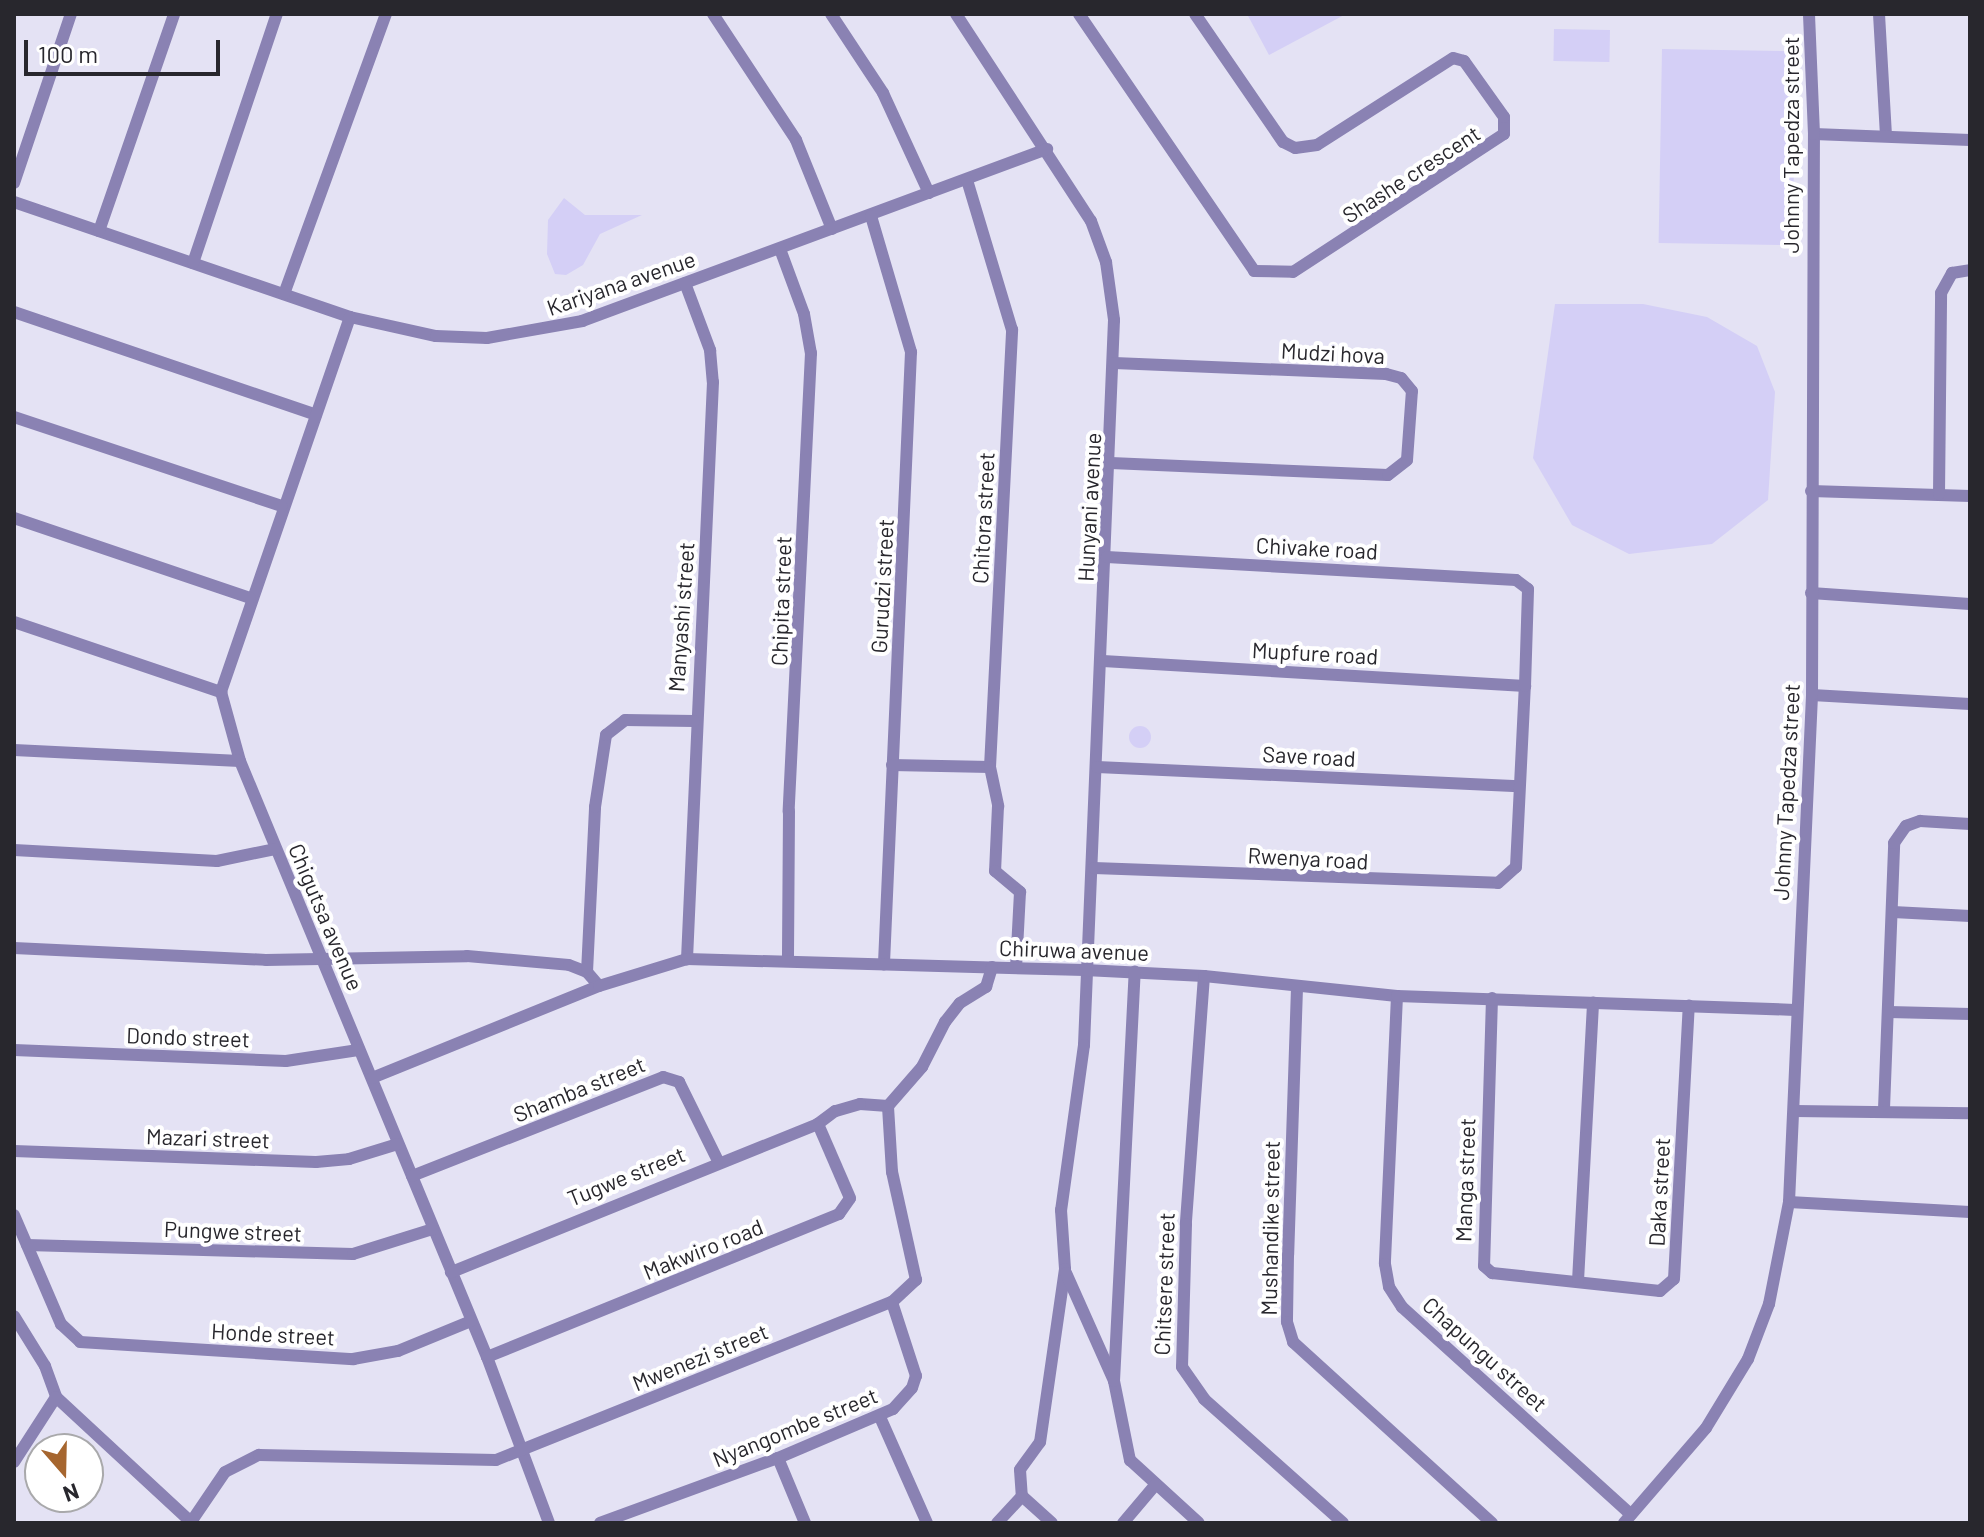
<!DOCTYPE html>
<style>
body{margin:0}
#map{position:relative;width:1984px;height:1537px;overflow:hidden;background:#e4e2f4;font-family:Barlow,sans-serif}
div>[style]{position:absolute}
.green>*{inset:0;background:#d4cff6;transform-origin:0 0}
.round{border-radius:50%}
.street>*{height:12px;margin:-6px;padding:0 6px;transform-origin:6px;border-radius:6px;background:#8a82b3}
span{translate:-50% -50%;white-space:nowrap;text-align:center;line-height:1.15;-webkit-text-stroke:8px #fff;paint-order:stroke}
.street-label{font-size:22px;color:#28272d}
.frame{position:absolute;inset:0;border:16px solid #28272d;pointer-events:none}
.north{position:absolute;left:24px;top:1433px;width:80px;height:80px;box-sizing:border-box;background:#fff;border:2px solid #a9a9ab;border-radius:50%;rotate:160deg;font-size:22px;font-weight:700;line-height:32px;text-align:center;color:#28272d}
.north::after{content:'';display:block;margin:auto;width:28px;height:36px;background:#a6662f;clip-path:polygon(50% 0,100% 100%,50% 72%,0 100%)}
.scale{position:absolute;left:24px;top:40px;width:196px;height:36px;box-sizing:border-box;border:4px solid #28272d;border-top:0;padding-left:10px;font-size:24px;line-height:28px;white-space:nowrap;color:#28272d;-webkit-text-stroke:6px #fff;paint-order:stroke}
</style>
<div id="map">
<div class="green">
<i style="clip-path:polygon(1247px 14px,1346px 14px,1269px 55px)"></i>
<i style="left:1554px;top:29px;width:56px;height:32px;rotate:1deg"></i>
<i style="left:1662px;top:49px;width:134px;height:194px;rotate:1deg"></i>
<i style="clip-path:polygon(564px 198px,585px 215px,642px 215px,600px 234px,583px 265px,566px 275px,555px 274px,547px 254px,548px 220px)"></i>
<i style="clip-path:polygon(1555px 304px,1643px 304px,1707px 317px,1757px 346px,1775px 392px,1768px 500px,1712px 544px,1629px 554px,1572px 525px,1533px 458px)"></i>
<i class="round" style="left:1129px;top:726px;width:22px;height:22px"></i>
</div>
<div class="street">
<i style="left:713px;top:14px;width:151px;rotate:56.6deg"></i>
<i style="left:796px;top:140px;width:96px;rotate:68deg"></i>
<i style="left:831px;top:14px;width:95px;rotate:56.6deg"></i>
<i style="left:883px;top:93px;width:110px;rotate:65.3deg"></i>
<i style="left:956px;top:14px;width:247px;rotate:56.9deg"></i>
<i style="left:1091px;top:221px;width:44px;rotate:69.9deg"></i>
<i style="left:1106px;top:262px;width:59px;rotate:82.1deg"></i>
<i style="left:1114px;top:320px;width:726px;rotate:92.37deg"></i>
<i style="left:1084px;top:1045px;width:167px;rotate:97.9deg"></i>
<i style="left:1061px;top:1210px;width:59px;rotate:86.1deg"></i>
<i style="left:1065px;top:1269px;width:175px;rotate:98.2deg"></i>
<i style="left:1040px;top:1442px;width:34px;rotate:126deg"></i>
<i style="left:1020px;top:1470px;width:26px;rotate:86deg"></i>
<i style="left:1079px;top:14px;width:311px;rotate:55.7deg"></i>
<i style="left:1254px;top:271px;width:39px;rotate:1deg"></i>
<i style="left:1293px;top:272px;width:252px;rotate:-33.2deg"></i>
<i style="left:1504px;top:134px;width:17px;rotate:-90deg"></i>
<i style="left:1504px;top:117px;width:69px;rotate:-125.5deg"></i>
<i style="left:1464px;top:61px;width:11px;rotate:-165deg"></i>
<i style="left:1453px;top:58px;width:161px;rotate:147.4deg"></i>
<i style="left:1317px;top:145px;width:22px;rotate:172deg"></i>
<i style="left:1295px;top:148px;width:13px;rotate:-153deg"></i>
<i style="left:1283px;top:142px;width:155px;rotate:-124.5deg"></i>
<i style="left:1879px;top:14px;width:122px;rotate:86.7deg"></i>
<i style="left:1814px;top:134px;width:156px;rotate:2.2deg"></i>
<i style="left:14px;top:183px;width:178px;rotate:-71.4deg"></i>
<i style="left:14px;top:202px;width:355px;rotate:18.9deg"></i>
<i style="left:350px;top:317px;width:88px;rotate:12.5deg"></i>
<i style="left:436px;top:336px;width:51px;rotate:2.2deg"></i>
<i style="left:487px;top:338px;width:97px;rotate:-10.1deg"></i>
<i style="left:582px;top:321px;width:496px;rotate:-20.3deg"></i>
<i style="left:871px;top:216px;width:142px;rotate:73.6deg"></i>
<i style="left:911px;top:352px;width:613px;rotate:92.53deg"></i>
<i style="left:99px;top:231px;width:230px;rotate:-70.9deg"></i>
<i style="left:780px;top:249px;width:69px;rotate:69.7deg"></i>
<i style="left:804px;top:314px;width:40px;rotate:80deg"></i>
<i style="left:811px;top:353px;width:459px;rotate:92.8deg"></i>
<i style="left:789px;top:811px;width:148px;rotate:90.4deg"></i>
<i style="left:193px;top:263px;width:263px;rotate:-71.4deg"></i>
<i style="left:685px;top:283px;width:72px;rotate:69.5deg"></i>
<i style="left:710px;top:350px;width:32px;rotate:85deg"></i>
<i style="left:713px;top:382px;width:578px;rotate:92.58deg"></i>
<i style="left:284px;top:294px;width:298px;rotate:-70deg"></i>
<i style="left:14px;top:312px;width:319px;rotate:18.8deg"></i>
<i style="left:350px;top:317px;width:397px;rotate:109deg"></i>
<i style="left:221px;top:692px;width:72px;rotate:74.6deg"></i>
<i style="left:240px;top:761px;width:645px;rotate:67.49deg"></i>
<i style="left:487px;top:1357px;width:177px;rotate:69.5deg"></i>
<i style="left:14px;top:417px;width:282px;rotate:18.4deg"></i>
<i style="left:1111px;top:463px;width:277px;rotate:2.5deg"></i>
<i style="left:1388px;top:475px;width:24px;rotate:-38deg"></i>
<i style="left:1407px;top:460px;width:69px;rotate:-85.9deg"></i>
<i style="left:1412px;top:391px;width:17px;rotate:-130deg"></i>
<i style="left:1401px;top:378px;width:16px;rotate:-165deg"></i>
<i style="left:1386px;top:374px;width:272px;rotate:-177.7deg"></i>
<i style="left:1811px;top:491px;width:159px;rotate:1.8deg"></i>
<i style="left:1939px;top:494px;width:201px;rotate:-89.4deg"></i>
<i style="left:1941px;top:293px;width:23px;rotate:-61deg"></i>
<i style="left:1952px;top:273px;width:18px;rotate:-9deg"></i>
<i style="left:14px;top:518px;width:249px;rotate:18.7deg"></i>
<i style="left:1811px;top:593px;width:159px;rotate:4deg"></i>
<i style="left:14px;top:622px;width:219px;rotate:18.7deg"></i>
<i style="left:1103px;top:661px;width:423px;rotate:3.4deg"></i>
<i style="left:1812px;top:695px;width:158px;rotate:3.3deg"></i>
<i style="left:14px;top:750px;width:226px;rotate:2.8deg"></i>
<i style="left:892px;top:765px;width:98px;rotate:1.2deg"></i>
<i style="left:990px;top:767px;width:438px;rotate:-87.1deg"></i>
<i style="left:1012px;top:330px;width:157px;rotate:-106.7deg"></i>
<i style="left:990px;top:767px;width:40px;rotate:78deg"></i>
<i style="left:998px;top:806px;width:65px;rotate:92.6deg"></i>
<i style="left:995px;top:871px;width:33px;rotate:40deg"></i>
<i style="left:1020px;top:892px;width:76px;rotate:93deg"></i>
<i style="left:1097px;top:767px;width:422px;rotate:2.6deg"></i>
<i style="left:14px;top:850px;width:203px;rotate:3.1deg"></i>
<i style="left:217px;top:861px;width:59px;rotate:-11.7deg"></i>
<i style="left:1094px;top:868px;width:404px;rotate:2.1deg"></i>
<i style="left:1498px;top:883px;width:24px;rotate:-42deg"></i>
<i style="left:1516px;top:867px;width:181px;rotate:-87.2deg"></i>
<i style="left:1525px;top:686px;width:97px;rotate:-88.2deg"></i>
<i style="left:1528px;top:589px;width:15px;rotate:-143deg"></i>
<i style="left:1516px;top:580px;width:410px;rotate:-176.8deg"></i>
<i style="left:1893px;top:912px;width:77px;rotate:3deg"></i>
<i style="left:14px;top:948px;width:252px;rotate:2.7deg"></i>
<i style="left:266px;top:960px;width:201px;rotate:-1.1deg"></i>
<i style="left:467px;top:956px;width:102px;rotate:5deg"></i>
<i style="left:569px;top:965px;width:19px;rotate:21deg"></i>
<i style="left:587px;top:972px;width:18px;rotate:49deg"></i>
<i style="left:587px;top:972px;width:165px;rotate:-87.2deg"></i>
<i style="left:595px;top:807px;width:73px;rotate:-81.3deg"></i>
<i style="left:606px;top:735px;width:24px;rotate:-38deg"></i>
<i style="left:625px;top:720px;width:69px;rotate:0.8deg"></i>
<i style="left:1204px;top:976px;width:249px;rotate:94.2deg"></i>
<i style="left:1186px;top:1224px;width:143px;rotate:91.6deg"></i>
<i style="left:1182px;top:1367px;width:39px;rotate:55deg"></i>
<i style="left:1204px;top:1399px;width:186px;rotate:41.7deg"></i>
<i style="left:1297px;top:988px;width:267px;rotate:91.9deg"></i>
<i style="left:1288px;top:1255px;width:67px;rotate:90.9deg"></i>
<i style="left:1287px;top:1322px;width:21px;rotate:73deg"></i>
<i style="left:1293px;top:1342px;width:269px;rotate:42.3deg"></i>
<i style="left:1397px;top:996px;width:268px;rotate:92.6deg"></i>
<i style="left:1385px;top:1264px;width:23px;rotate:80deg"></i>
<i style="left:1389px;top:1287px;width:24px;rotate:57deg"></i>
<i style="left:1402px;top:1307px;width:309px;rotate:42.2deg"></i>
<i style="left:1492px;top:998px;width:268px;rotate:91.7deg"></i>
<i style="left:1484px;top:1266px;width:11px;rotate:41deg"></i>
<i style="left:1492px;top:1273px;width:169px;rotate:6.1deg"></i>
<i style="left:1660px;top:1291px;width:18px;rotate:-41deg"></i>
<i style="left:1674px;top:1279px;width:274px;rotate:-86.9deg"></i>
<i style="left:1889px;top:1012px;width:81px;rotate:1.4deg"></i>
<i style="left:14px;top:1050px;width:272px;rotate:2.3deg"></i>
<i style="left:286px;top:1061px;width:73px;rotate:-8.7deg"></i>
<i style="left:372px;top:1078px;width:245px;rotate:-22.1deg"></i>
<i style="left:599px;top:986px;width:92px;rotate:-17.1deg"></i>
<i style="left:687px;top:959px;width:398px;rotate:1.6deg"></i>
<i style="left:1085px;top:970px;width:119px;rotate:2.9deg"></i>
<i style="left:1204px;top:976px;width:194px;rotate:5.9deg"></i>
<i style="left:1397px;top:996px;width:398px;rotate:2deg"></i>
<i style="left:888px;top:1106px;width:52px;rotate:-48.9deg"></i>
<i style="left:922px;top:1067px;width:51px;rotate:-62.9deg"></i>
<i style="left:945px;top:1022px;width:24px;rotate:-52deg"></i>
<i style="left:960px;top:1003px;width:31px;rotate:-32deg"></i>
<i style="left:986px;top:987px;width:21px;rotate:-73deg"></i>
<i style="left:1884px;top:1109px;width:266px;rotate:-87.8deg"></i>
<i style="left:1894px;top:843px;width:21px;rotate:-55deg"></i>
<i style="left:1906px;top:826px;width:15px;rotate:-20deg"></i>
<i style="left:1920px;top:821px;width:50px;rotate:3.4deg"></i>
<i style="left:1795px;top:1111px;width:175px;rotate:0.7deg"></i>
<i style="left:14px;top:1151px;width:302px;rotate:2.1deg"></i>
<i style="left:316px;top:1162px;width:33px;rotate:-5deg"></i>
<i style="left:349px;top:1159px;width:51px;rotate:-17deg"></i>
<i style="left:412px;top:1176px;width:270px;rotate:-21.5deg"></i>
<i style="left:663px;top:1077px;width:17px;rotate:17deg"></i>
<i style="left:679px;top:1082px;width:88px;rotate:63.7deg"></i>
<i style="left:1789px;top:1202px;width:181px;rotate:3.2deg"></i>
<i style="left:14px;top:1215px;width:119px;rotate:66.7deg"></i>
<i style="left:61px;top:1324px;width:26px;rotate:43deg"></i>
<i style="left:80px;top:1342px;width:274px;rotate:3.6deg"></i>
<i style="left:353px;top:1359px;width:46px;rotate:-10.1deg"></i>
<i style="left:398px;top:1351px;width:79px;rotate:-22.3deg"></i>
<i style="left:27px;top:1245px;width:326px;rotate:1.6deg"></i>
<i style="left:353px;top:1254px;width:84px;rotate:-17.4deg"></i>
<i style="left:1066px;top:1273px;width:118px;rotate:66deg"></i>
<i style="left:1114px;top:1381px;width:81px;rotate:78.6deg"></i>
<i style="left:1130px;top:1460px;width:93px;rotate:42.4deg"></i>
<i style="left:1578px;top:1281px;width:279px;rotate:-86.9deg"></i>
<i style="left:14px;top:1316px;width:59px;rotate:58.2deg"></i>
<i style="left:45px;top:1366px;width:33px;rotate:70deg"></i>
<i style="left:56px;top:1397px;width:185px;rotate:42.8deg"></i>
<i style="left:487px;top:1357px;width:380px;rotate:-22.1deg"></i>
<i style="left:839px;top:1214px;width:19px;rotate:-55deg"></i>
<i style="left:850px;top:1198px;width:81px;rotate:-113.4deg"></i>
<i style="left:1114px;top:1381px;width:410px;rotate:-87.1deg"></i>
<i style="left:880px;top:1417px;width:116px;rotate:66.1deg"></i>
<i style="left:778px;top:1458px;width:70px;rotate:67.4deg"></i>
<i style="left:14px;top:1462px;width:77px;rotate:-57.1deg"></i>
<i style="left:191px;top:1522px;width:60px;rotate:-55.8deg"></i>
<i style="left:225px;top:1472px;width:38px;rotate:-27deg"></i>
<i style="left:259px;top:1455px;width:237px;rotate:1.2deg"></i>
<i style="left:496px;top:1460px;width:426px;rotate:-21.8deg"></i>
<i style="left:892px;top:1302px;width:33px;rotate:-43deg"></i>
<i style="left:916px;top:1280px;width:111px;rotate:-102.5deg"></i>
<i style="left:892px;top:1172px;width:66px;rotate:-93.5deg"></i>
<i style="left:888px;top:1106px;width:28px;rotate:-176deg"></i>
<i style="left:860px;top:1104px;width:26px;rotate:164deg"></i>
<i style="left:835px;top:1111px;width:21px;rotate:143deg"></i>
<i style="left:818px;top:1124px;width:396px;rotate:158deg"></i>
<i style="left:600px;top:1523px;width:189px;rotate:-20.1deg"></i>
<i style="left:778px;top:1458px;width:125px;rotate:-23.1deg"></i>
<i style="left:893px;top:1409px;width:28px;rotate:-48deg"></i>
<i style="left:912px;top:1388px;width:13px;rotate:-72deg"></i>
<i style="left:916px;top:1376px;width:78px;rotate:-108deg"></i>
<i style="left:997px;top:1523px;width:37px;rotate:-47deg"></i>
<i style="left:1022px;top:1496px;width:40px;rotate:42deg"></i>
<i style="left:1123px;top:1523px;width:51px;rotate:-49.8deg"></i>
<i style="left:1624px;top:1523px;width:125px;rotate:-49.2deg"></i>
<i style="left:1706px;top:1428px;width:81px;rotate:-58.7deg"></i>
<i style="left:1748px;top:1359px;width:59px;rotate:-69.1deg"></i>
<i style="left:1769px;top:1304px;width:104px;rotate:-78.9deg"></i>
<i style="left:1789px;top:1202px;width:508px;rotate:-87.4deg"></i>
<i style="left:1812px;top:695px;width:561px;rotate:-89.8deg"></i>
<i style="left:1814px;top:134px;width:120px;rotate:-92.4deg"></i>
</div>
<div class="street-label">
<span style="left:1791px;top:145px;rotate:-90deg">Johnny Tapedza street</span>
<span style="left:1411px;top:174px;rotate:-33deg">Shashe crescent</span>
<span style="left:621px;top:283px;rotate:-19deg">Kariyana avenue</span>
<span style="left:1333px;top:353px;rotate:3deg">Mudzi hova</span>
<span style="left:1089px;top:507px;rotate:-87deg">Hunyani avenue</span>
<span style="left:983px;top:518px;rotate:-87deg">Chitora street</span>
<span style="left:1317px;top:548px;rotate:3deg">Chivake road</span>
<span style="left:882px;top:586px;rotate:-87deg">Gurudzi street</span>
<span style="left:781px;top:601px;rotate:-88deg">Chipita street</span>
<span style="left:681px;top:617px;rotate:-86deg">Manyashi street</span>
<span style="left:1315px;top:653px;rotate:3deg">Mupfure road</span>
<span style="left:1309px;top:756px;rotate:3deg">Save road</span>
<span style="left:1786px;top:792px;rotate:-87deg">Johnny Tapedza street</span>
<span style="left:1308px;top:858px;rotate:3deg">Rwenya road</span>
<span style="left:326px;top:917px;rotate:67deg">Chigutsa avenue</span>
<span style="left:1074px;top:950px;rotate:2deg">Chiruwa avenue</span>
<span style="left:188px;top:1037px;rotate:2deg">Dondo street</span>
<span style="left:579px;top:1089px;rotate:-22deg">Shamba street</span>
<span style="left:208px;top:1138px;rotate:2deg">Mazari street</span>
<span style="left:626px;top:1176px;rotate:-22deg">Tugwe street</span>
<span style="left:1465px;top:1180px;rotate:-88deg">Manga street</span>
<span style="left:1659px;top:1192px;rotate:-87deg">Daka street</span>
<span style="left:1270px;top:1228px;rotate:-89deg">Mushandike street</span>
<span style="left:233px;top:1231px;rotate:2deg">Pungwe street</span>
<span style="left:703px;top:1249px;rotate:-22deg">Makwiro road</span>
<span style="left:1164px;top:1284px;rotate:-88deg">Chitsere street</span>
<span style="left:273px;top:1334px;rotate:3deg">Honde street</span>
<span style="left:1485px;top:1354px;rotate:42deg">Chapungu street</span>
<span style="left:700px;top:1357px;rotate:-22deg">Mwenezi street</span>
<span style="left:795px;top:1427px;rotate:-22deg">Nyangombe street</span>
</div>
<div class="frame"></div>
<div class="north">N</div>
<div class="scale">100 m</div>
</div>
